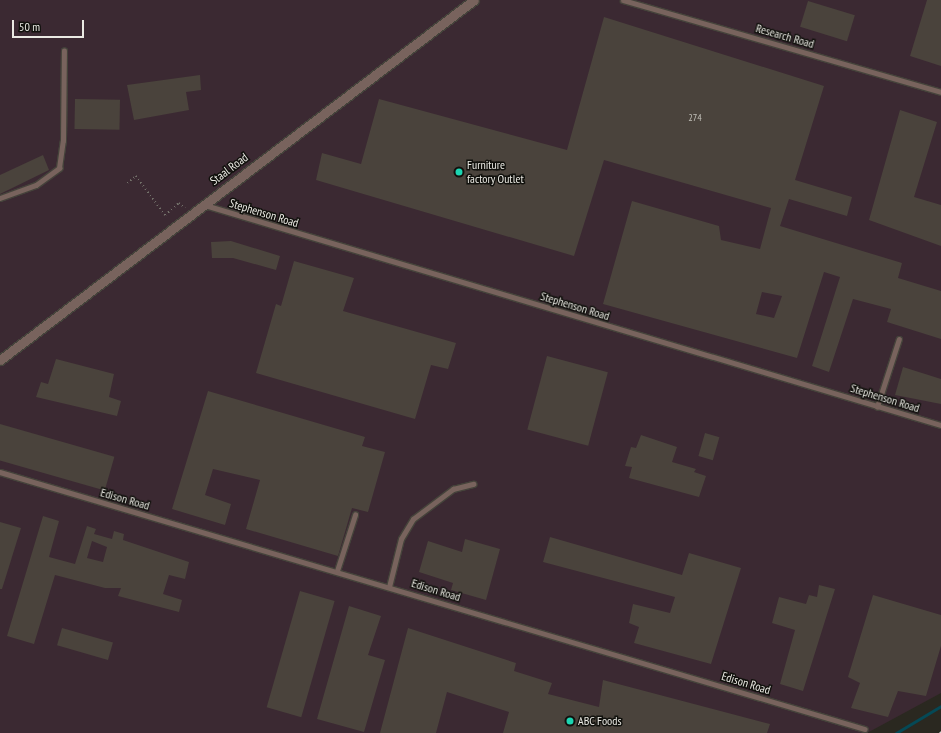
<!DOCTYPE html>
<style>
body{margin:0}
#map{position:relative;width:941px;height:733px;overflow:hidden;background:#2a2820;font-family:"PT Sans Narrow",sans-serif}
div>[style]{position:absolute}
.industrial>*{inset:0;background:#3b2932}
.stream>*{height:3px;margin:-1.5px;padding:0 1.5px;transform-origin:1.5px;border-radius:1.5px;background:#054956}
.building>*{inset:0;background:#4a433c;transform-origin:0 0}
.path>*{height:1.5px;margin-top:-0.75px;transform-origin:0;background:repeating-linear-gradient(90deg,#73716a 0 1px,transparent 0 4px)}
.roads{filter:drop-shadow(1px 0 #45433b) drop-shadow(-1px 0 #45433b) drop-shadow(0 1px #45433b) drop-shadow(0 -1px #45433b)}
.service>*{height:4.5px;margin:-2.25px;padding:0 2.25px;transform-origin:2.25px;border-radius:2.25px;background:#78635d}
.minor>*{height:9px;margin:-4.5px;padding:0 4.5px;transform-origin:4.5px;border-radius:4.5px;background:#78635d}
.rail>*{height:3px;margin:-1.5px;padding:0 1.5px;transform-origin:1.5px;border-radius:1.5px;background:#d6d5cf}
.dots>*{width:11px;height:11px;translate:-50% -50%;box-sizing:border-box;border:2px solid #11110d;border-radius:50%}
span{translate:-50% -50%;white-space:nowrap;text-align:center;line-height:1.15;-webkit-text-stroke:3px #11110d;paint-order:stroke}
.number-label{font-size:10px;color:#c2c0b9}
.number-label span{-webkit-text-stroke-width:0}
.street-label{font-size:12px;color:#eae9e3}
.poi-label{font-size:12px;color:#eae9e3}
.left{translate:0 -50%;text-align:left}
.scale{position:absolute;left:12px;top:20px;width:72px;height:18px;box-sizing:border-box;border:2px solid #eae9e3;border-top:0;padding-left:5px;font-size:12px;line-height:14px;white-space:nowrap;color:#eae9e3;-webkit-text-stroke:3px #11110d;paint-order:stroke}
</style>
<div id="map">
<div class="industrial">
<i style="clip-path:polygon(0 0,941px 0,941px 693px,867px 733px,0 733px)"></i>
</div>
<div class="stream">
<i style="left:896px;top:733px;width:52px;rotate:-31deg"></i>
</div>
<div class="building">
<i style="clip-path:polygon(927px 0,941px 0,941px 66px,910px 56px)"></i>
<i style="left:808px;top:1px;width:49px;height:27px;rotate:17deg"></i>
<i style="clip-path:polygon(evenodd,604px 17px,824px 86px,795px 180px,852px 197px,847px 216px,789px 199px,780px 226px,902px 263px,898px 278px,941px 291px,941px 339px,887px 322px,891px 309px,853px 299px,829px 372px,812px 366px,840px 277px,824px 272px,797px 358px,603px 304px,632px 201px,719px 226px,721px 240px,760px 249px,771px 208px,604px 160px,574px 256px,316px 180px,322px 153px,361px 164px,379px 99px,567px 150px,604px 17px,762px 292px,782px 296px,774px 318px,756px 314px,762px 292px)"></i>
<i style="clip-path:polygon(200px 75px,201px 90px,186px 92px,189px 110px,134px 120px,127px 85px)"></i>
<i style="left:75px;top:99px;width:45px;height:30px;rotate:1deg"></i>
<i style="clip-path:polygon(900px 110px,937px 122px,914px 197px,941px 205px,941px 246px,869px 220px)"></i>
<i style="clip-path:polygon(43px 155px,49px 170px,0 194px,0 175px)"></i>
<i style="clip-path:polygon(231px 241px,280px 256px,276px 270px,233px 258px,212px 258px,211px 242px)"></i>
<i style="clip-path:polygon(294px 261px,354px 278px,343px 311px,456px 343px,448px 369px,431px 365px,415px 419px,256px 373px,276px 304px,281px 306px)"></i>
<i style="left:547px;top:356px;width:63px;height:76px;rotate:15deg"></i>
<i style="clip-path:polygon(56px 359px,114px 374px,109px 397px,121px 401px,117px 416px,36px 397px,41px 382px,48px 384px)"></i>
<i style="clip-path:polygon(903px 367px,941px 379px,941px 404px,895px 395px)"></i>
<i style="clip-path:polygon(208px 391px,365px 437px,362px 446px,385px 452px,368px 512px,352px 508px,338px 556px,246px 529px,260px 480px,213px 469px,205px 495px,231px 504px,225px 525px,172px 509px)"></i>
<i style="left:0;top:424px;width:119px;height:35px;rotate:16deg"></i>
<i style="left:705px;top:433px;width:15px;height:24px;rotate:16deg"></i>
<i style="clip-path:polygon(641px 435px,677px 447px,672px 462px,696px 469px,694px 472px,706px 476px,699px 497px,629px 478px,632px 467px,625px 466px,631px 447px,636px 448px)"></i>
<i style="clip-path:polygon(evenodd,43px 516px,59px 521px,49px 557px,75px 564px,87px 526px,96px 529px,94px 534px,112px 539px,114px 531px,124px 534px,123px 540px,189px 562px,185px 579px,169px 575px,163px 594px,182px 600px,179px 612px,118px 596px,121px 588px,105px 588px,55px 575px,34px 644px,7px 636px,43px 516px,92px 541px,107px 547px,103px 562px,87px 558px,92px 541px)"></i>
<i style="clip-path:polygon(0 522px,21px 528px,2px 589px,0 589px)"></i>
<i style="clip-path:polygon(550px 537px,682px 575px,689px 553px,741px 568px,711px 664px,634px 643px,639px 627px,629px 623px,633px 604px,670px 613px,675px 597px,543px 562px)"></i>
<i style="clip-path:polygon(465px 539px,500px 549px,486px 600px,451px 590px,453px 583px,419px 572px,428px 541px,462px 552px)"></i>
<i style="clip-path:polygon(819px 585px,835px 589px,803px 691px,780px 684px,795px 630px,772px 623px,779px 597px,806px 604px,809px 595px,817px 597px)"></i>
<i style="left:300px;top:591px;width:36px;height:121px;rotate:16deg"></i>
<i style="clip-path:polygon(873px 595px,941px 615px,941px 646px,926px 696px,898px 691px,888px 717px,851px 708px,860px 683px,848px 677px)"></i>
<i style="clip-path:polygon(349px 606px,381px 616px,368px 655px,385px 660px,364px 732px,317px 719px)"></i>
<i style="left:62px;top:628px;width:53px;height:18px;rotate:16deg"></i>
<i style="clip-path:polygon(408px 628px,516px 663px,514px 671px,552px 683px,548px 694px,599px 707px,603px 680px,770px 724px,767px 733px,503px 733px,509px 712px,447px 692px,436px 733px,380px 733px)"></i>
</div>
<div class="path">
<i style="left:127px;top:183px;width:11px;rotate:-38deg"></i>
<i style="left:136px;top:176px;width:49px;rotate:53.4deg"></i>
<i style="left:165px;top:215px;width:18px;rotate:-41deg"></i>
<i style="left:179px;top:203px;width:8px;rotate:40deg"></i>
</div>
<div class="roads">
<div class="service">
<i style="left:623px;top:0;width:331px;rotate:16.1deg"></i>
<i style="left:0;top:198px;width:38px;rotate:-20deg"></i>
<i style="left:36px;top:185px;width:29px;rotate:-36deg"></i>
<i style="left:59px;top:168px;width:27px;rotate:-82deg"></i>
<i style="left:63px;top:141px;width:90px;rotate:-89.4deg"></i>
<i style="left:205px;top:205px;width:768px;rotate:16.64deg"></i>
<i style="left:877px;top:407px;width:71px;rotate:-72.1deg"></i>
<i style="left:0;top:472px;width:902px;rotate:16.55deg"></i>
<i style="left:337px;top:571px;width:59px;rotate:-72.2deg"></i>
<i style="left:389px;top:587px;width:49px;rotate:-76deg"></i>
<i style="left:401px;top:539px;width:23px;rotate:-59deg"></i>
<i style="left:413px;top:519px;width:50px;rotate:-36.9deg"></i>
<i style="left:453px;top:489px;width:21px;rotate:-14deg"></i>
</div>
<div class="minor">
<i style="left:0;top:360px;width:595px;rotate:-37.22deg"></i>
</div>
</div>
<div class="rail">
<i style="left:940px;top:733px;width:1px;rotate:-45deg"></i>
</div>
<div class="dots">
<i style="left:459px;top:172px;background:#1cd5b1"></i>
<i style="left:570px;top:721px;background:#1cd5b1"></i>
</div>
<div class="number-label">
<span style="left:695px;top:118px">274</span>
</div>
<div class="street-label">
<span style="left:785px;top:36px;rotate:16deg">Research Road</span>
<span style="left:229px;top:169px;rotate:-37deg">Staal Road</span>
<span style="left:264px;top:213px;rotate:17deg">Stephenson Road</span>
<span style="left:575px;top:306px;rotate:17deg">Stephenson Road</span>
<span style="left:885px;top:398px;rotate:17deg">Stephenson Road</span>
<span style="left:125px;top:499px;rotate:16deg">Edison Road</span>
<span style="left:436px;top:590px;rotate:17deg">Edison Road</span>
<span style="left:746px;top:683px;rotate:17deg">Edison Road</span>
</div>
<div class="poi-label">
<span class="left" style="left:467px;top:172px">Furniture<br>factory Outlet</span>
<span class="left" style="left:578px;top:721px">ABC Foods</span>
</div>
<div class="scale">50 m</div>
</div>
